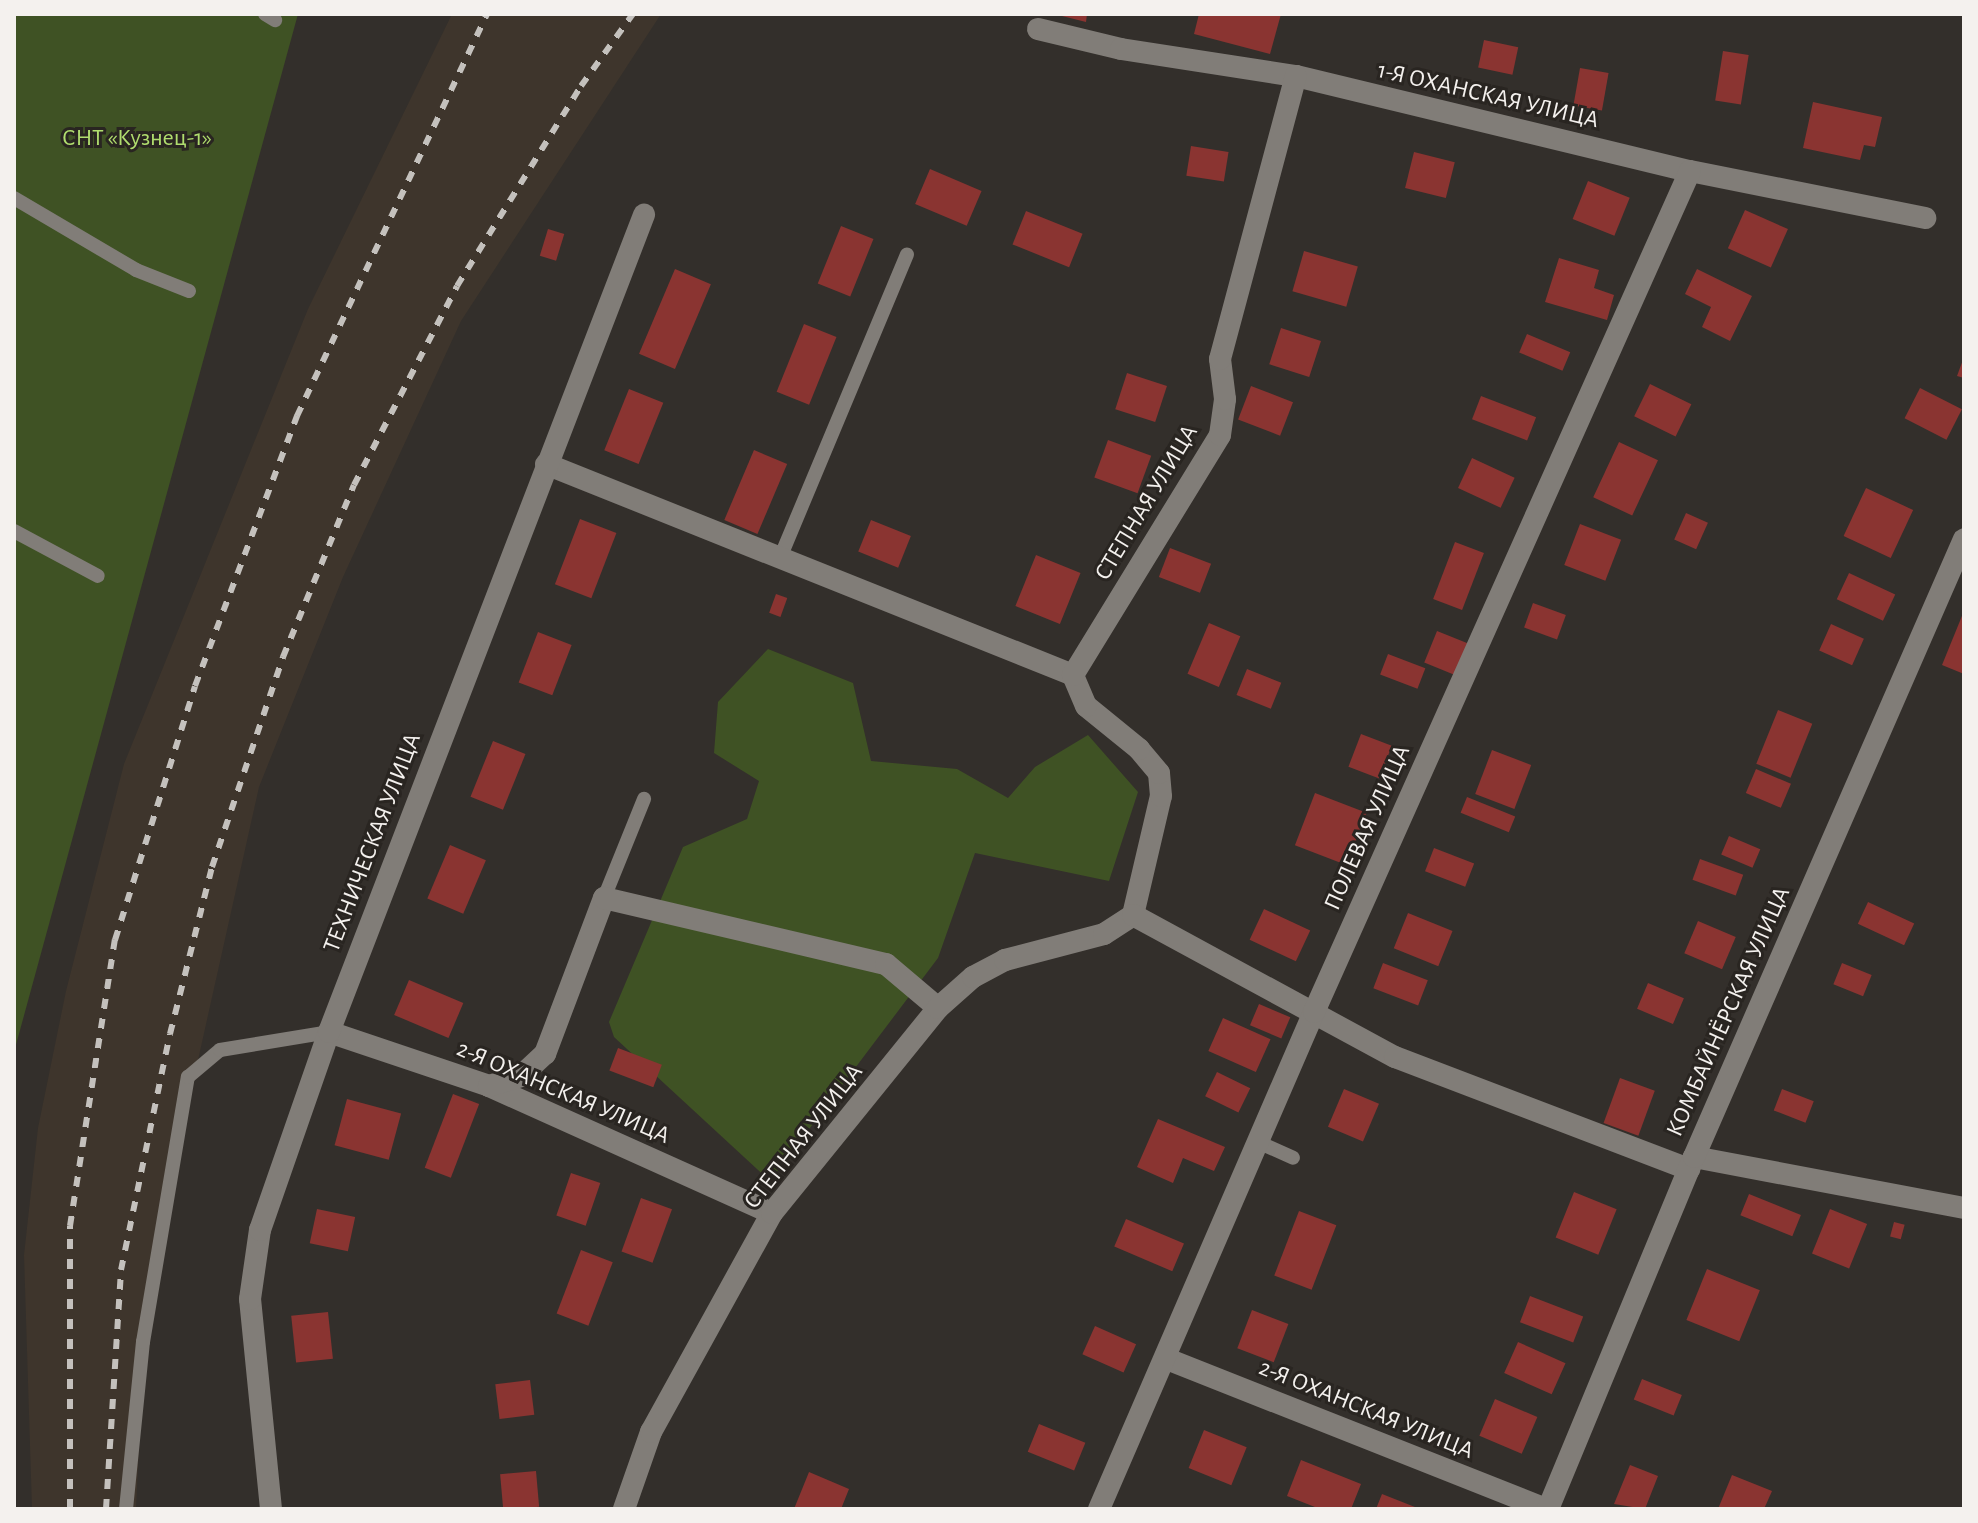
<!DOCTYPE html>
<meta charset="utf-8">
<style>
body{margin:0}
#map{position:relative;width:1978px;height:1523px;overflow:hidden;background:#332f2b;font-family:"Alegreya Sans",sans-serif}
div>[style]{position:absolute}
.built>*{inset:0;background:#3e352c}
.green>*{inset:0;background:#3f5224}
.building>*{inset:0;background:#8a3431;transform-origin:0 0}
.service>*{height:14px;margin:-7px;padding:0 7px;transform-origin:7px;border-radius:7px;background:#817d78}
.minor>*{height:22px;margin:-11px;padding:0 11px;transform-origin:11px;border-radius:11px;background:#817d78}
.rail>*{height:6px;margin-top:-3px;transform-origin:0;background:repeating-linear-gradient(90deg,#c4c1bd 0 10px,transparent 0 20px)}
span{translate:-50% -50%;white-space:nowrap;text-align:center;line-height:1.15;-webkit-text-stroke:6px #292521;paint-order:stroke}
.street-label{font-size:24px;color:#f4f1ee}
.park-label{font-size:24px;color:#b0dd6e}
.frame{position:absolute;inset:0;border:16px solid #f4f1ee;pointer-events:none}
</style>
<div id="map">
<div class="built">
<i style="clip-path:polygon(452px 14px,661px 14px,461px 321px,343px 577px,259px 787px,171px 1181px,143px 1360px,136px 1509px,32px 1509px,24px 1255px,38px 1128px,66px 991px,124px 764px,308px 309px)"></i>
</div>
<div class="green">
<i style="clip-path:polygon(14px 14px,298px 14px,14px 1052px)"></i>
<i style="clip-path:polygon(768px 649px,853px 683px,871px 761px,957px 769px,1008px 798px,1035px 767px,1088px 735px,1138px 792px,1109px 881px,975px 853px,938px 958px,770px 1181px,614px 1037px,609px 1022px,683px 847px,747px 819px,759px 781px,714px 753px,718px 702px)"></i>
</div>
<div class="building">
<i style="clip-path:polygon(1054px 14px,1087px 14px,1086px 22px)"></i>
<i style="clip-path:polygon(1199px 14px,1281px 14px,1270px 54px,1194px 34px)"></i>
<i style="left:1484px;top:40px;width:35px;height:28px;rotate:12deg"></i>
<i style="left:1723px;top:51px;width:26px;height:50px;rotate:9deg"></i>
<i style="left:1580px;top:68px;width:29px;height:38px;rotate:10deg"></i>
<i style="clip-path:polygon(1813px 102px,1882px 117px,1875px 147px,1864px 145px,1860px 160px,1803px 148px)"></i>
<i style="left:1191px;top:146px;width:38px;height:30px;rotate:9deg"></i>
<i style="left:1414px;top:152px;width:42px;height:37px;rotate:14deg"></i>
<i style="left:930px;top:169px;width:56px;height:38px;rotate:23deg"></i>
<i style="left:1588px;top:181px;width:45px;height:41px;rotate:22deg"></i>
<i style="left:1745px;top:210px;width:47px;height:42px;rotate:24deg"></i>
<i style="left:1026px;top:211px;width:61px;height:36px;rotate:22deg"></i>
<i style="left:841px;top:226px;width:35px;height:62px;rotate:22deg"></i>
<i style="left:548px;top:229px;width:17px;height:28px;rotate:17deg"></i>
<i style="left:1304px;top:251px;width:56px;height:42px;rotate:16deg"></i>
<i style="clip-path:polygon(1559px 258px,1599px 270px,1594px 288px,1614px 295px,1607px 320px,1545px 302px)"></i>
<i style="left:675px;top:269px;width:39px;height:92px;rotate:23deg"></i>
<i style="clip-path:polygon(1697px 269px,1752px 296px,1730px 341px,1702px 327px,1711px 307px,1685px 294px)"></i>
<i style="left:804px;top:324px;width:35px;height:73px;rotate:22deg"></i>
<i style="left:1281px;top:328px;width:42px;height:38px;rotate:18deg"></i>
<i style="left:1527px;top:334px;width:47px;height:20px;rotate:23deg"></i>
<i style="clip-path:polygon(1964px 357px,1964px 378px,1957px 376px)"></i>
<i style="left:1127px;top:373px;width:42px;height:38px;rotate:18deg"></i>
<i style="left:1650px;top:384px;width:46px;height:36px;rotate:26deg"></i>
<i style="left:1251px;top:386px;width:45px;height:36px;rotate:21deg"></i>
<i style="left:1920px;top:388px;width:47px;height:34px;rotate:27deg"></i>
<i style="left:629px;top:389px;width:37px;height:66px;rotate:22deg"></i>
<i style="left:1481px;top:396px;width:59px;height:25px;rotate:21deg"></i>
<i style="left:1108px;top:440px;width:46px;height:40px;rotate:20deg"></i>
<i style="left:1619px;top:442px;width:43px;height:61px;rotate:25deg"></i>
<i style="left:754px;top:450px;width:36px;height:76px;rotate:23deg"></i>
<i style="left:1472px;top:458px;width:47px;height:33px;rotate:25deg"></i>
<i style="left:1866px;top:488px;width:52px;height:53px;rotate:25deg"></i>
<i style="left:1686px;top:513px;width:24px;height:29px;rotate:24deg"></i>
<i style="left:580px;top:519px;width:39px;height:70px;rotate:21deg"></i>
<i style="left:871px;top:520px;width:43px;height:34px;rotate:22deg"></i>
<i style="left:1580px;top:524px;width:44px;height:44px;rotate:21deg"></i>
<i style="left:1455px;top:542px;width:31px;height:61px;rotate:21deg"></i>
<i style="left:1170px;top:548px;width:44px;height:31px;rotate:21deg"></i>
<i style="left:1036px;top:555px;width:48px;height:55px;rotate:22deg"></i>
<i style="left:1849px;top:573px;width:51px;height:29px;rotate:25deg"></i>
<i style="left:776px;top:594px;width:12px;height:20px;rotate:20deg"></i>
<i style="left:1533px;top:603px;width:35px;height:26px;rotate:20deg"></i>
<i style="clip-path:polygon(1964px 611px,1964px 674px,1942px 665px)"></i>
<i style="left:1209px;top:623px;width:34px;height:55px;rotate:23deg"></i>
<i style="left:1831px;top:624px;width:36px;height:29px;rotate:24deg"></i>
<i style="left:1437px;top:631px;width:35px;height:34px;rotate:22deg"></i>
<i style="left:538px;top:632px;width:36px;height:54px;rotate:21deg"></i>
<i style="left:1388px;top:654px;width:40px;height:22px;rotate:21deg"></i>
<i style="left:1247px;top:669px;width:37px;height:28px;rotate:22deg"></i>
<i style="left:1778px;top:710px;width:37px;height:58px;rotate:22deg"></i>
<i style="left:1361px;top:734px;width:33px;height:35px;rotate:21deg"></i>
<i style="left:493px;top:741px;width:35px;height:60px;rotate:22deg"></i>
<i style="left:1492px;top:750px;width:42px;height:47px;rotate:21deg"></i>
<i style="left:1756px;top:769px;width:38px;height:26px;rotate:23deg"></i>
<i style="left:1315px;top:793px;width:55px;height:56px;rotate:21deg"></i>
<i style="left:1467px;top:797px;width:52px;height:17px;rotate:22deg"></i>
<i style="left:1729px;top:836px;width:34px;height:20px;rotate:23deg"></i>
<i style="left:450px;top:845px;width:39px;height:58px;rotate:23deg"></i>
<i style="left:1434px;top:848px;width:43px;height:25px;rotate:21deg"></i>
<i style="left:1700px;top:859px;width:46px;height:22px;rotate:20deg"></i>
<i style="left:1868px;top:902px;width:51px;height:24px;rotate:25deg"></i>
<i style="left:1264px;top:909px;width:51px;height:34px;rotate:25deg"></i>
<i style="left:1408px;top:913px;width:48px;height:38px;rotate:22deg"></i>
<i style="left:1698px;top:921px;width:41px;height:35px;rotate:23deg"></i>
<i style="left:1383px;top:963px;width:48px;height:27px;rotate:21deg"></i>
<i style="left:1842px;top:963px;width:32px;height:23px;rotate:22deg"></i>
<i style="left:409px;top:980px;width:59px;height:38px;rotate:23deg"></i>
<i style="left:1648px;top:983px;width:39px;height:28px;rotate:23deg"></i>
<i style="left:1259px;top:1004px;width:34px;height:23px;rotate:23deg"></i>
<i style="left:1223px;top:1018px;width:52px;height:36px;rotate:24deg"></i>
<i style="left:618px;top:1048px;width:47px;height:24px;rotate:21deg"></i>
<i style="left:1217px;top:1072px;width:37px;height:27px;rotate:26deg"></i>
<i style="left:1620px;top:1078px;width:37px;height:48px;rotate:20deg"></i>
<i style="left:1344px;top:1089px;width:38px;height:41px;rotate:23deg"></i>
<i style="left:1782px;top:1089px;width:34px;height:23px;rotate:21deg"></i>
<i style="left:453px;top:1094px;width:28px;height:79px;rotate:21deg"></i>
<i style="left:347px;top:1099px;width:56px;height:48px;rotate:15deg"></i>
<i style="clip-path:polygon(1158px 1119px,1225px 1147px,1214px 1171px,1183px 1158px,1173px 1183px,1137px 1167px)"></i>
<i style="left:571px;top:1173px;width:31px;height:45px;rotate:19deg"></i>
<i style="left:1574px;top:1192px;width:46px;height:49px;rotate:22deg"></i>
<i style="left:1749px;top:1194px;width:56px;height:23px;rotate:22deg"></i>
<i style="left:641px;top:1198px;width:33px;height:57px;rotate:20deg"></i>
<i style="left:317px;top:1209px;width:39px;height:35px;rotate:12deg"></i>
<i style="left:1830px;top:1209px;width:40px;height:48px;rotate:22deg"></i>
<i style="left:1299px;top:1211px;width:40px;height:69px;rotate:21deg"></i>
<i style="left:1126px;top:1219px;width:63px;height:30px;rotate:23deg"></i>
<i style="left:1894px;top:1222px;width:11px;height:15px;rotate:15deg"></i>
<i style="left:581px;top:1250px;width:34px;height:68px;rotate:21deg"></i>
<i style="left:1707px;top:1269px;width:57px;height:55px;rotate:22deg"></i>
<i style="left:1530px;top:1296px;width:57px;height:28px;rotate:21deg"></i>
<i style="left:1252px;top:1310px;width:39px;height:41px;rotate:21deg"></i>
<i style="left:328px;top:1312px;width:47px;height:37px;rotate:84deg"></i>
<i style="left:1095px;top:1326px;width:45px;height:31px;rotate:24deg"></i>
<i style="left:1518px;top:1342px;width:52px;height:34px;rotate:24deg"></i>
<i style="left:1642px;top:1379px;width:43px;height:22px;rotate:22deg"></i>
<i style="left:530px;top:1380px;width:35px;height:35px;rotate:83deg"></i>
<i style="left:1495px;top:1399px;width:46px;height:40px;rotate:23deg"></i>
<i style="left:1039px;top:1424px;width:50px;height:30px;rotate:22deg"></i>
<i style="left:1204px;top:1430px;width:46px;height:41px;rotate:22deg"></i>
<i style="clip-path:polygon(1301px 1460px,1361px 1484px,1351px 1509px,1320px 1509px,1287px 1496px)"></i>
<i style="clip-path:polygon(1630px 1465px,1658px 1476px,1645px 1509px,1614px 1504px)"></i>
<i style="left:536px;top:1471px;width:36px;height:36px;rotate:85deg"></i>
<i style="clip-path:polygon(809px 1472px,849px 1489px,841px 1509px,794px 1509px)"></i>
<i style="clip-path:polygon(1732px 1475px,1772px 1491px,1764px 1509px,1718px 1509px)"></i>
<i style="clip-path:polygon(1382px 1494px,1420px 1509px,1376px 1509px)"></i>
</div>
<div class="service">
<i style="left:265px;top:14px;width:12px;rotate:31deg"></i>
<i style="left:14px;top:198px;width:142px;rotate:30.5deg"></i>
<i style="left:136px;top:270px;width:57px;rotate:21.6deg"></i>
<i style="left:14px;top:531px;width:95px;rotate:28.2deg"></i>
<i style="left:780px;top:558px;width:329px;rotate:-67.3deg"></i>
<i style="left:604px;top:898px;width:107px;rotate:-68deg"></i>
<i style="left:1260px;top:1143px;width:36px;rotate:24deg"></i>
<i style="left:126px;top:1509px;width:168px;rotate:-84.2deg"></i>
<i style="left:143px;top:1342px;width:269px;rotate:-80.4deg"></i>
<i style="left:188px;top:1077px;width:42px;rotate:-40.2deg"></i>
<i style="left:220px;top:1050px;width:110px;rotate:-9.4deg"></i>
</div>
<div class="minor">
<i style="left:1038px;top:29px;width:85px;rotate:13.5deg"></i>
<i style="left:1121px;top:49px;width:177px;rotate:8.8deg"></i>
<i style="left:1296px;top:76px;width:405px;rotate:13.6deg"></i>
<i style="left:1690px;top:171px;width:240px;rotate:11.3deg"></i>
<i style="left:546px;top:464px;width:568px;rotate:21.82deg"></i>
<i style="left:1133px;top:915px;width:122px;rotate:-76.8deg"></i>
<i style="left:1161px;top:796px;width:23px;rotate:-95deg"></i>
<i style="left:1159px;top:773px;width:31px;rotate:-130deg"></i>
<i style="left:1139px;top:749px;width:68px;rotate:-140.9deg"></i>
<i style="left:1086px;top:706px;width:34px;rotate:-113deg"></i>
<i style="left:1073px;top:675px;width:281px;rotate:-58.5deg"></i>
<i style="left:1220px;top:435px;width:36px;rotate:-82deg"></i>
<i style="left:1225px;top:399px;width:40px;rotate:-97.1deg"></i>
<i style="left:1220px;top:359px;width:293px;rotate:-75deg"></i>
<i style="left:329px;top:1032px;width:169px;rotate:18.6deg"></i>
<i style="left:489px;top:1086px;width:310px;rotate:24.2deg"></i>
<i style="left:489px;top:1086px;width:34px;rotate:-17deg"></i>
<i style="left:521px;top:1076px;width:33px;rotate:-43deg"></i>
<i style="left:545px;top:1054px;width:167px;rotate:-69.3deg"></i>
<i style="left:604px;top:898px;width:290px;rotate:13.2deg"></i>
<i style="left:886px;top:964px;width:68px;rotate:40.2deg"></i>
<i style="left:1694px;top:1157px;width:275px;rotate:10.7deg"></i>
<i style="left:1167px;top:1359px;width:408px;rotate:21.6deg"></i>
<i style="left:271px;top:1509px;width:211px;rotate:-95.7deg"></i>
<i style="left:250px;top:1299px;width:70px;rotate:-81.8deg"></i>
<i style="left:260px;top:1230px;width:210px;rotate:-70.8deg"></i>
<i style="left:329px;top:1032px;width:876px;rotate:-68.92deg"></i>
<i style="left:624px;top:1509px;width:82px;rotate:-70.7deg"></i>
<i style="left:651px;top:1432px;width:250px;rotate:-61.1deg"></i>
<i style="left:772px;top:1213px;width:264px;rotate:-51deg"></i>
<i style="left:938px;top:1008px;width:47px;rotate:-41.5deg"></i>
<i style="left:973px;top:977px;width:36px;rotate:-28deg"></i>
<i style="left:1005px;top:960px;width:102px;rotate:-14.7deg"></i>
<i style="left:1104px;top:934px;width:35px;rotate:-33deg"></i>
<i style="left:1133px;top:915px;width:298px;rotate:28.5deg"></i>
<i style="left:1395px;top:1057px;width:315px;rotate:20.9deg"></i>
<i style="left:1099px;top:1509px;width:542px;rotate:-66.61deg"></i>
<i style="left:1314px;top:1012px;width:921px;rotate:-65.91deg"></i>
<i style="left:1548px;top:1509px;width:381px;rotate:-67.5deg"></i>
<i style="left:1694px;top:1157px;width:674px;rotate:-66.4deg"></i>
</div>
<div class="rail">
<i style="left:70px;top:1509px;width:283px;rotate:-90deg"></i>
<i style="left:70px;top:1226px;width:290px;rotate:-81.1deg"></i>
<i style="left:115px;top:940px;width:266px;rotate:-72.5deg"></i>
<i style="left:195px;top:686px;width:289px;rotate:-69.3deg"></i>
<i style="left:297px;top:416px;width:445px;rotate:-64.7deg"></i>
<i style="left:106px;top:1509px;width:239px;rotate:-86.4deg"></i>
<i style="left:121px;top:1270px;width:241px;rotate:-78.3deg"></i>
<i style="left:170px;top:1034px;width:172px;rotate:-75.9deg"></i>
<i style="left:212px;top:867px;width:222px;rotate:-71.3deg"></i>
<i style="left:283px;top:657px;width:186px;rotate:-67.6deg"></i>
<i style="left:354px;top:485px;width:224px;rotate:-62.6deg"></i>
<i style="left:457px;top:286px;width:235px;rotate:-58.2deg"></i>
<i style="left:581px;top:86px;width:89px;rotate:-54.2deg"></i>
</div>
<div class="street-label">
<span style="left:1488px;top:96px;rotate:13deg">1-Я ОХАНСКАЯ УЛИЦА</span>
<span style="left:1147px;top:503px;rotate:-59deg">СТЕПНАЯ УЛИЦА</span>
<span style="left:1368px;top:828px;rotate:-66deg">ПОЛЕВАЯ УЛИЦА</span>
<span style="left:373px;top:843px;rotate:-69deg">ТЕХНИЧЕСКАЯ УЛИЦА</span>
<span style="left:1729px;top:1012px;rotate:-66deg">КОМБАЙНЁРСКАЯ УЛИЦА</span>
<span style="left:563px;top:1093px;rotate:23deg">2-Я ОХАНСКАЯ УЛИЦА</span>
<span style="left:804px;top:1137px;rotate:-52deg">СТЕПНАЯ УЛИЦА</span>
<span style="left:1366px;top:1410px;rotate:22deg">2-Я ОХАНСКАЯ УЛИЦА</span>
</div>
<div class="park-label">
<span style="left:137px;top:139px">СНТ «Кузнец-1»</span>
</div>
<div class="frame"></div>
</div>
